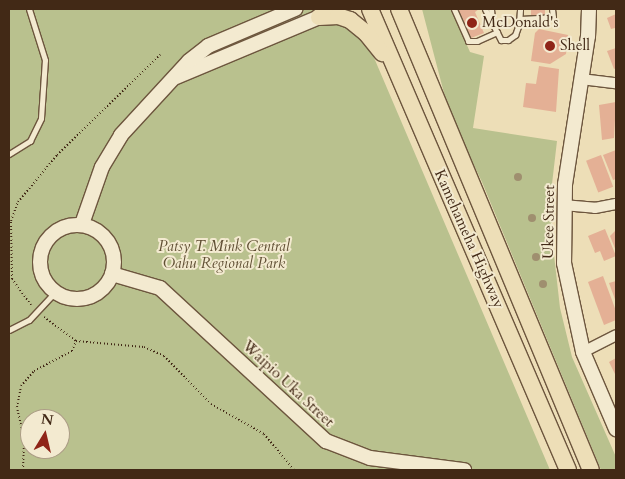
<!DOCTYPE html>
<style>
body{margin:0}
#map{position:relative;width:625px;height:479px;overflow:hidden;background:#eddeb7;font-family:Cardo,serif}
div>[style]{position:absolute}
.green>*{inset:0;background:#b9c18e}
.building>*{inset:0;background:#e4b095;transform-origin:0 0}
.path>*{height:2px;margin-top:-1px;transform-origin:0;background:repeating-linear-gradient(90deg,#422916 0 1px,transparent 0 3.5px)}
.roads{filter:drop-shadow(1px 0 #6d563e) drop-shadow(-1px 0 #6d563e) drop-shadow(0 1px #6d563e) drop-shadow(0 -1px #6d563e)}
.lane>*{height:5px;margin:-2.5px;padding:0 2.5px;transform-origin:2.5px;border-radius:2.5px;background:#f3ead0}
.street>*{height:10px;margin:-5px;padding:0 5px;transform-origin:5px;border-radius:5px;background:#f3ead0}
.secondary>*{height:14px;margin:-7px;padding:0 7px;transform-origin:7px;border-radius:7px;background:#f3ead0}
.secondary>.ring{margin:-7px;padding:0;box-sizing:content-box;background:none;border:14px solid #f3ead0;border-radius:50%}
.primary>*{height:16px;margin:-8px;padding:0 8px;transform-origin:8px;border-radius:8px;background:#eddeb7}
.trees>*{width:8px;height:8px;margin:-4px;border-radius:50%;background:#9f8f6f}
.dots>*{width:14px;height:14px;translate:-50% -50%;box-sizing:border-box;border:2px solid #f3ead0;border-radius:50%}
span{translate:-50% -50%;white-space:nowrap;text-align:center;line-height:1.15;-webkit-text-stroke:4px #f3ead0;paint-order:stroke}
.poi-label{font-size:15px;color:#422916}
.left{translate:0 -50%;text-align:left}
.street-label{font-size:15px;color:#422916}
.park-label{font-size:15px;color:#604f34;font-style:italic}
.frame{position:absolute;inset:0;border:10px solid #422916;pointer-events:none}
.north{position:absolute;left:20px;top:409px;width:50px;height:50px;box-sizing:border-box;background:#f3ead0;border:1px solid #ac9d86;border-radius:50%;rotate:9deg;font-size:14px;font-weight:700;line-height:20px;text-align:center;color:#422916}
.north::after{content:'';display:block;margin:auto;width:18px;height:22px;background:#8f2418;clip-path:polygon(50% 0,100% 100%,50% 72%,0 100%)}
</style>
<div id="map">
<div class="green">
<i style="clip-path:polygon(evenodd,9px 9px,315px 9px,320px 25px,330px 22px,351px 27px,372px 53px,550px 470px,9px 470px,9px 9px,30px 419px,60px 419px,60px 449px,30px 449px,30px 419px)"></i>
<i style="clip-path:polygon(422px 9px,451px 9px,470px 52px,484px 56px,473px 128px,557px 141px,552px 184px,552px 237px,560px 308px,572px 357px,616px 457px,616px 470px,601px 470px,482px 182px,450px 116px)"></i>
</div>
<div class="building">
<i style="clip-path:polygon(458px 9px,479px 9px,475px 12px,484px 33px,471px 38px)"></i>
<i style="left:531px;top:9px;width:14px;height:9px"></i>
<i style="clip-path:polygon(616px 14px,616px 31px,615px 28px,611px 29px,607px 18px)"></i>
<i style="clip-path:polygon(539px 29px,568px 35px,566px 54px,550px 64px,531px 61px,535px 33px)"></i>
<i style="clip-path:polygon(616px 48px,616px 68px,614px 69px,607px 51px)"></i>
<i style="clip-path:polygon(539px 66px,559px 69px,556px 112px,523px 107px,526px 83px,536px 84px)"></i>
<i style="clip-path:polygon(616px 102px,614px 138px,602px 140px,599px 105px)"></i>
<i style="clip-path:polygon(616px 150px,616px 179px,613px 180px,603px 155px)"></i>
<i style="left:601px;top:155px;width:34px;height:16px;rotate:69deg"></i>
<i style="clip-path:polygon(605px 229px,616px 256px,604px 261px,600px 251px,595px 253px,588px 236px)"></i>
<i style="clip-path:polygon(616px 230px,616px 251px,610px 236px)"></i>
<i style="clip-path:polygon(603px 276px,616px 311px,616px 320px,604px 325px,588px 282px)"></i>
<i style="clip-path:polygon(616px 281px,616px 302px,609px 283px)"></i>
<i style="clip-path:polygon(616px 358px,616px 376px,609px 362px)"></i>
</div>
<div class="path">
<i style="left:31px;top:305px;width:32px;rotate:-126deg"></i>
<i style="left:12px;top:279px;width:58px;rotate:-91deg"></i>
<i style="left:11px;top:221px;width:20px;rotate:-70deg"></i>
<i style="left:18px;top:202px;width:61px;rotate:-50.3deg"></i>
<i style="left:57px;top:155px;width:144px;rotate:-44.2deg"></i>
<i style="left:44px;top:317px;width:40px;rotate:37deg"></i>
<i style="left:76px;top:341px;width:68px;rotate:5deg"></i>
<i style="left:144px;top:347px;width:22px;rotate:24deg"></i>
<i style="left:164px;top:356px;width:67px;rotate:45.6deg"></i>
<i style="left:211px;top:404px;width:61px;rotate:29.5deg"></i>
<i style="left:264px;top:434px;width:47px;rotate:50.2deg"></i>
<i style="left:23px;top:470px;width:32px;rotate:-88deg"></i>
<i style="left:24px;top:438px;width:32px;rotate:-103deg"></i>
<i style="left:17px;top:407px;width:21px;rotate:-79deg"></i>
<i style="left:21px;top:386px;width:20px;rotate:-49deg"></i>
<i style="left:34px;top:371px;width:43px;rotate:-27.8deg"></i>
<i style="left:72px;top:351px;width:11px;rotate:-68deg"></i>
</div>
<div class="roads">
<div class="lane">
<i style="left:454px;top:9px;width:35px;rotate:66deg"></i>
<i style="left:468px;top:41px;width:9px"></i>
<i style="left:477px;top:41px;width:22px;rotate:-24deg"></i>
<i style="left:485px;top:9px;width:35px;rotate:63deg"></i>
<i style="left:501px;top:40px;width:7px"></i>
<i style="left:508px;top:40px;width:9px;rotate:-36deg"></i>
<i style="left:515px;top:35px;width:12px;rotate:-70deg"></i>
<i style="left:519px;top:24px;width:15px;rotate:-86deg"></i>
<i style="left:491px;top:9px;width:11px;rotate:85deg"></i>
<i style="left:520px;top:19px;width:33px;rotate:-3deg"></i>
<i style="left:553px;top:17px;width:8px;rotate:-97deg"></i>
<i style="left:9px;top:154px;width:25px;rotate:-32deg"></i>
<i style="left:30px;top:141px;width:25px;rotate:-64deg"></i>
<i style="left:41px;top:118px;width:58px;rotate:-86.1deg"></i>
<i style="left:45px;top:60px;width:53px;rotate:-107.4deg"></i>
<i style="left:9px;top:330px;width:22px;rotate:-27deg"></i>
<i style="left:29px;top:320px;width:38px;rotate:-47deg"></i>
</div>
<div class="street">
<i style="left:581px;top:79px;width:35px;rotate:7deg"></i>
<i style="left:563px;top:205px;width:32px;rotate:5deg"></i>
<i style="left:595px;top:208px;width:21px;rotate:-11deg"></i>
<i style="left:583px;top:352px;width:37px;rotate:-27deg"></i>
</div>
<div class="secondary">
<i style="left:589px;top:9px;width:27px;rotate:92deg"></i>
<i style="left:588px;top:36px;width:150px;rotate:98.8deg"></i>
<i style="left:565px;top:184px;width:79px;rotate:90.7deg"></i>
<i style="left:564px;top:263px;width:91px;rotate:77.9deg"></i>
<i style="left:583px;top:352px;width:84px;rotate:66.8deg"></i>
<i style="left:176px;top:77px;width:166px;rotate:-22.7deg"></i>
<i style="left:82px;top:224px;width:60px;rotate:-70.7deg"></i>
<i style="left:102px;top:167px;width:37px;rotate:-59deg"></i>
<i style="left:121px;top:135px;width:100px;rotate:-47.4deg"></i>
<i style="left:189px;top:61px;width:24px;rotate:-38deg"></i>
<i style="left:208px;top:46px;width:95px;rotate:-23deg"></i>
<i class="ring" style="left:40px;top:225px;width:60px;height:60px"></i>
<i style="left:112px;top:274px;width:50px;rotate:16.3deg"></i>
<i style="left:160px;top:288px;width:226px;rotate:42.7deg"></i>
<i style="left:326px;top:441px;width:47px;rotate:21.1deg"></i>
<i style="left:370px;top:458px;width:95px;rotate:7.3deg"></i>
</div>
<div class="primary">
<i style="left:370px;top:9px;width:502px;rotate:66.76deg"></i>
<i style="left:399px;top:9px;width:499px;rotate:67.4deg"></i>
<i style="left:319px;top:17px;width:19px;rotate:-3deg"></i>
<i style="left:338px;top:16px;width:13px;rotate:18deg"></i>
<i style="left:350px;top:20px;width:21px;rotate:39deg"></i>
<i style="left:366px;top:33px;width:26px;rotate:51deg"></i>
</div>
</div>
<div class="trees">
<i style="left:518px;top:177px"></i>
<i style="left:532px;top:218px"></i>
<i style="left:536px;top:257px"></i>
<i style="left:543px;top:284px"></i>
</div>
<div class="dots">
<i style="left:472px;top:23px;background:#8f2418"></i>
<i style="left:550px;top:46px;background:#8f2418"></i>
</div>
<div class="poi-label">
<span class="left" style="left:482px;top:23px">McDonald's</span>
<span class="left" style="left:560px;top:46px">Shell</span>
</div>
<div class="street-label">
<span style="left:549px;top:222px;rotate:-89deg">Ukee Street</span>
<span style="left:469px;top:239px;rotate:66deg">Kamehameha Highway</span>
<span style="left:288px;top:384px;rotate:43deg">Waipio Uka Street</span>
</div>
<div class="park-label">
<span style="left:224px;top:255px">Patsy T. Mink Central<br>Oahu Regional Park</span>
</div>
<div class="frame"></div>
<div class="north">N</div>
</div>
